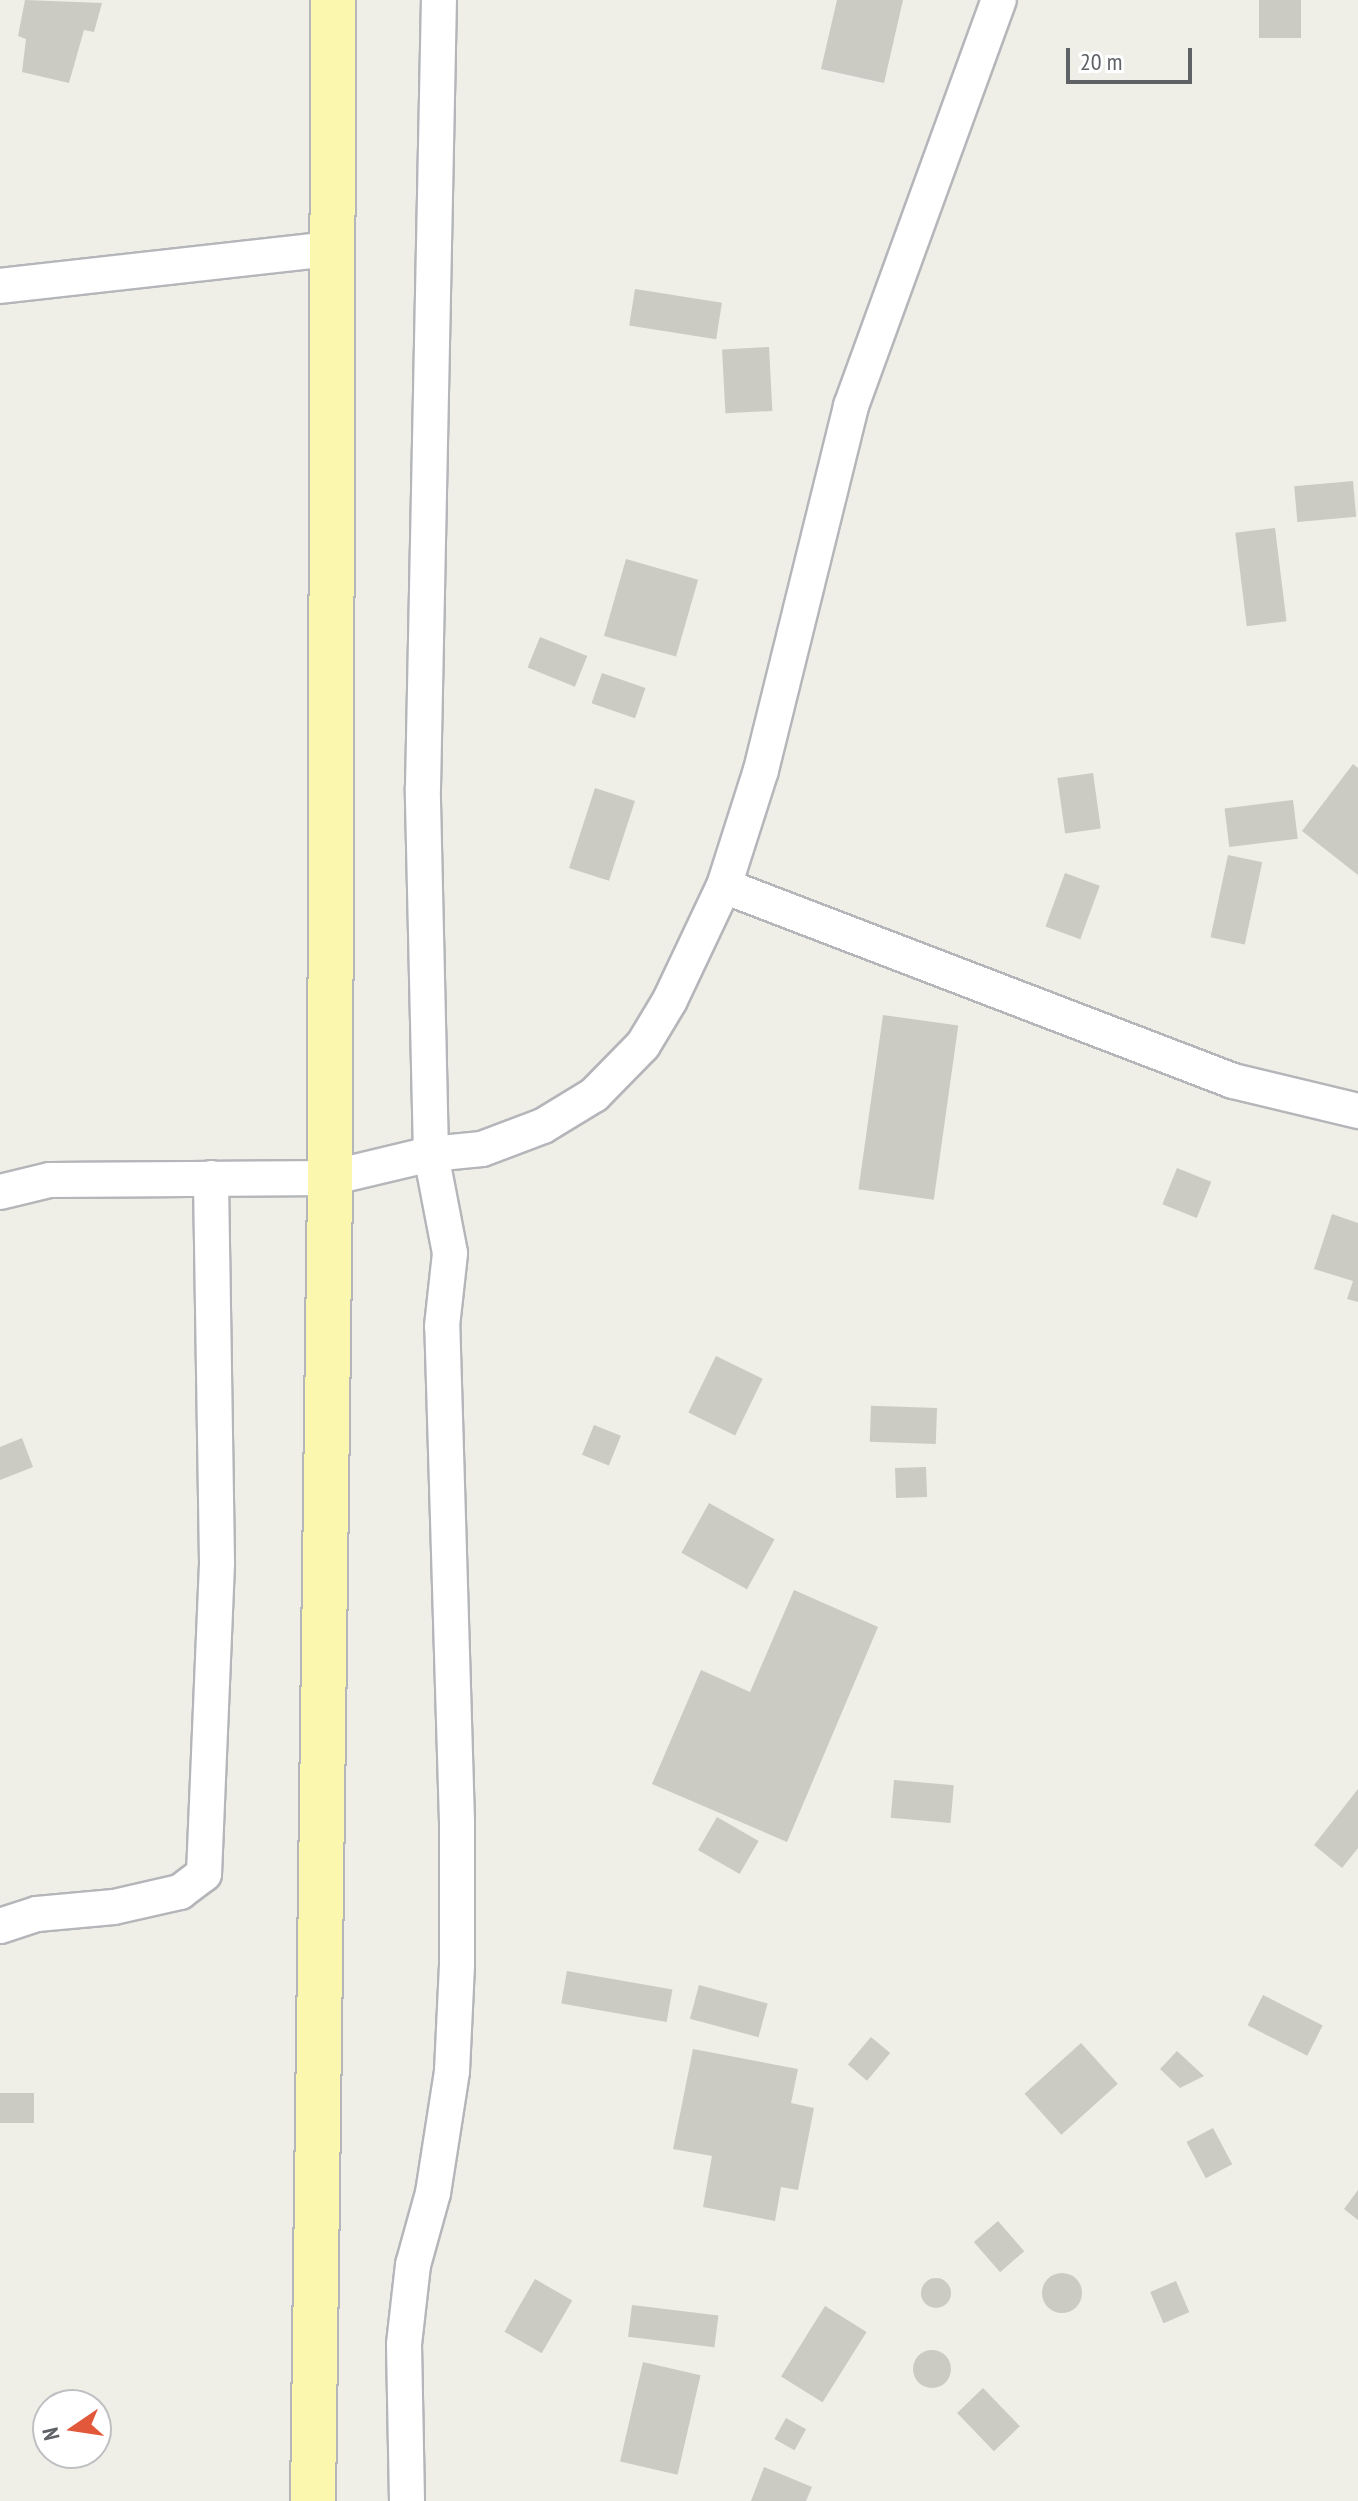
<!DOCTYPE html>
<style>
body{margin:0}
#map{position:relative;width:1358px;height:2501px;overflow:hidden;background:#efeee7;font-family:"PT Sans Narrow",sans-serif}
div>[style]{position:absolute}
.building>*{inset:0;background:#cbcac3;transform-origin:0 0}
.round{border-radius:50%}
.roads{filter:drop-shadow(2px 0 #b4b6ba) drop-shadow(-2px 0 #b4b6ba) drop-shadow(0 2px #b4b6ba) drop-shadow(0 -2px #b4b6ba)}
.street>*{height:34px;margin:-17px;padding:0 17px;transform-origin:17px;border-radius:17px;background:#fff}
.primary>*{height:44px;margin:-22px;padding:0 22px;transform-origin:22px;border-radius:22px;background:#fcf7af}
span{translate:-50% -50%;white-space:nowrap;text-align:center;line-height:1.15;-webkit-text-stroke:6px #fff;paint-order:stroke}
.north{position:absolute;left:32px;top:2389px;width:80px;height:80px;box-sizing:border-box;background:#fff;border:2px solid #bfc0c2;border-radius:50%;rotate:257deg;font-size:22px;font-weight:700;line-height:32px;text-align:center;color:#5e6166}
.north::after{content:'';display:block;margin:auto;width:28px;height:36px;background:#e2583a;clip-path:polygon(50% 0,100% 100%,50% 72%,0 100%)}
.scale{position:absolute;left:1066px;top:48px;width:126px;height:36px;box-sizing:border-box;border:4px solid #5e6166;border-top:0;padding-left:10px;font-size:24px;line-height:28px;white-space:nowrap;color:#5e6166;-webkit-text-stroke:6px #fff;paint-order:stroke}
</style>
<div id="map">
<div class="building">
<i style="clip-path:polygon(25px 0,102px 3px,94px 32px,84px 30px,69px 83px,22px 72px,26px 39px,18px 36px)"></i>
<i style="clip-path:polygon(837px 0,903px 0,884px 83px,821px 69px)"></i>
<i style="left:1259px;top:0;width:42px;height:38px"></i>
<i style="left:635px;top:289px;width:88px;height:37px;rotate:9deg"></i>
<i style="left:769px;top:347px;width:64px;height:47px;rotate:87deg"></i>
<i style="left:1353px;top:481px;width:36px;height:59px;rotate:85deg"></i>
<i style="left:1275px;top:528px;width:94px;height:40px;rotate:83deg"></i>
<i style="left:626px;top:559px;width:75px;height:80px;rotate:16deg"></i>
<i style="left:540px;top:637px;width:51px;height:33px;rotate:22deg"></i>
<i style="left:602px;top:673px;width:46px;height:32px;rotate:19deg"></i>
<i style="clip-path:polygon(1353px 764px,1358px 768px,1358px 875px,1302px 831px)"></i>
<i style="left:1093px;top:773px;width:56px;height:36px;rotate:82deg"></i>
<i style="left:595px;top:788px;width:42px;height:84px;rotate:18deg"></i>
<i style="left:1293px;top:800px;width:39px;height:69px;rotate:83deg"></i>
<i style="left:1228px;top:855px;width:35px;height:84px;rotate:12deg"></i>
<i style="left:1065px;top:873px;width:37px;height:57px;rotate:20deg"></i>
<i style="left:883px;top:1015px;width:76px;height:176px;rotate:8deg"></i>
<i style="left:1177px;top:1168px;width:37px;height:39px;rotate:22deg"></i>
<i style="clip-path:polygon(1332px 1214px,1358px 1223px,1358px 1302px,1347px 1299px,1353px 1281px,1314px 1269px)"></i>
<i style="left:716px;top:1356px;width:52px;height:63px;rotate:26deg"></i>
<i style="left:937px;top:1408px;width:36px;height:66px;rotate:92deg"></i>
<i style="left:594px;top:1425px;width:29px;height:32px;rotate:22deg"></i>
<i style="clip-path:polygon(22px 1438px,33px 1467px,0 1480px,0 1447px)"></i>
<i style="left:926px;top:1467px;width:30px;height:31px;rotate:88deg"></i>
<i style="left:709px;top:1503px;width:75px;height:57px;rotate:29deg"></i>
<i style="clip-path:polygon(794px 1590px,878px 1627px,787px 1842px,652px 1784px,701px 1670px,750px 1692px)"></i>
<i style="left:894px;top:1780px;width:60px;height:38px;rotate:5deg"></i>
<i style="clip-path:polygon(1358px 1789px,1358px 1848px,1342px 1868px,1314px 1845px)"></i>
<i style="left:717px;top:1817px;width:48px;height:38px;rotate:30deg"></i>
<i style="left:567px;top:1971px;width:107px;height:33px;rotate:10deg"></i>
<i style="left:699px;top:1985px;width:71px;height:35px;rotate:15deg"></i>
<i style="left:1263px;top:1995px;width:67px;height:34px;rotate:27deg"></i>
<i style="left:871px;top:2037px;width:25px;height:36px;rotate:40deg"></i>
<i style="left:1081px;top:2043px;width:55px;height:76px;rotate:48deg"></i>
<i style="clip-path:polygon(693px 2049px,798px 2069px,791px 2103px,814px 2108px,798px 2190px,781px 2187px,775px 2221px,703px 2207px,712px 2156px,673px 2149px)"></i>
<i style="clip-path:polygon(1177px 2051px,1204px 2076px,1180px 2088px,1160px 2069px)"></i>
<i style="left:0;top:2093px;width:34px;height:30px"></i>
<i style="left:1213px;top:2128px;width:41px;height:30px;rotate:62deg"></i>
<i style="clip-path:polygon(1358px 2190px,1358px 2220px,1344px 2209px)"></i>
<i style="left:998px;top:2221px;width:40px;height:32px;rotate:49deg"></i>
<i class="round" style="left:1042px;top:2273px;width:40px;height:40px"></i>
<i class="round" style="left:921px;top:2278px;width:30px;height:30px"></i>
<i style="left:535px;top:2279px;width:43px;height:61px;rotate:30deg"></i>
<i style="left:1176px;top:2281px;width:34px;height:28px;rotate:67deg"></i>
<i style="left:632px;top:2305px;width:87px;height:32px;rotate:7deg"></i>
<i style="left:825px;top:2306px;width:49px;height:83px;rotate:32deg"></i>
<i class="round" style="left:913px;top:2350px;width:38px;height:38px"></i>
<i style="left:643px;top:2362px;width:59px;height:102px;rotate:13deg"></i>
<i style="left:983px;top:2388px;width:53px;height:36px;rotate:46deg"></i>
<i style="left:786px;top:2418px;width:23px;height:24px;rotate:29deg"></i>
<i style="clip-path:polygon(764px 2467px,812px 2487px,806px 2501px,751px 2501px)"></i>
</div>
<div class="roads">
<div class="street">
<i style="left:0;top:286px;width:334px;rotate:-6.4deg"></i>
<i style="left:724px;top:886px;width:545px;rotate:20.96deg"></i>
<i style="left:1233px;top:1081px;width:129px;rotate:13.5deg"></i>
<i style="left:0;top:1192px;width:51px;rotate:-13.5deg"></i>
<i style="left:50px;top:1180px;width:280px;rotate:-0.4deg"></i>
<i style="left:330px;top:1178px;width:104px;rotate:-13.4deg"></i>
<i style="left:431px;top:1154px;width:51px;rotate:-5.6deg"></i>
<i style="left:482px;top:1149px;width:65px;rotate:-20.7deg"></i>
<i style="left:543px;top:1126px;width:60px;rotate:-31.3deg"></i>
<i style="left:594px;top:1095px;width:70px;rotate:-45.6deg"></i>
<i style="left:643px;top:1045px;width:52px;rotate:-59deg"></i>
<i style="left:670px;top:1000px;width:126px;rotate:-64.7deg"></i>
<i style="left:724px;top:886px;width:122px;rotate:-72.3deg"></i>
<i style="left:761px;top:770px;width:375px;rotate:-76.1deg"></i>
<i style="left:851px;top:406px;width:432px;rotate:-70deg"></i>
<i style="left:0;top:1926px;width:39px;rotate:-18deg"></i>
<i style="left:37px;top:1914px;width:77px;rotate:-5.2deg"></i>
<i style="left:114px;top:1907px;width:68px;rotate:-12.8deg"></i>
<i style="left:180px;top:1892px;width:30px;rotate:-37deg"></i>
<i style="left:204px;top:1874px;width:312px;rotate:-87.6deg"></i>
<i style="left:217px;top:1562px;width:384px;rotate:-90.9deg"></i>
<i style="left:407px;top:2501px;width:157px;rotate:-91.1deg"></i>
<i style="left:404px;top:2344px;width:80px;rotate:-83.5deg"></i>
<i style="left:413px;top:2265px;width:75px;rotate:-74.5deg"></i>
<i style="left:433px;top:2193px;width:123px;rotate:-81.1deg"></i>
<i style="left:452px;top:2071px;width:107px;rotate:-87.3deg"></i>
<i style="left:457px;top:1964px;width:142px;rotate:-90deg"></i>
<i style="left:457px;top:1822px;width:496px;rotate:-91.7deg"></i>
<i style="left:442px;top:1326px;width:73px;rotate:-83.7deg"></i>
<i style="left:450px;top:1253px;width:101px;rotate:-100.9deg"></i>
<i style="left:431px;top:1154px;width:366px;rotate:-91.3deg"></i>
<i style="left:423px;top:788px;width:788px;rotate:-88.84deg"></i>
</div>
<div class="primary">
<i style="left:313px;top:2501px;width:1323px;rotate:-89.26deg"></i>
<i style="left:330px;top:1178px;width:1178px;rotate:-89.85deg"></i>
</div>
</div>
<div class="north">N</div>
<div class="scale">20 m</div>
</div>
